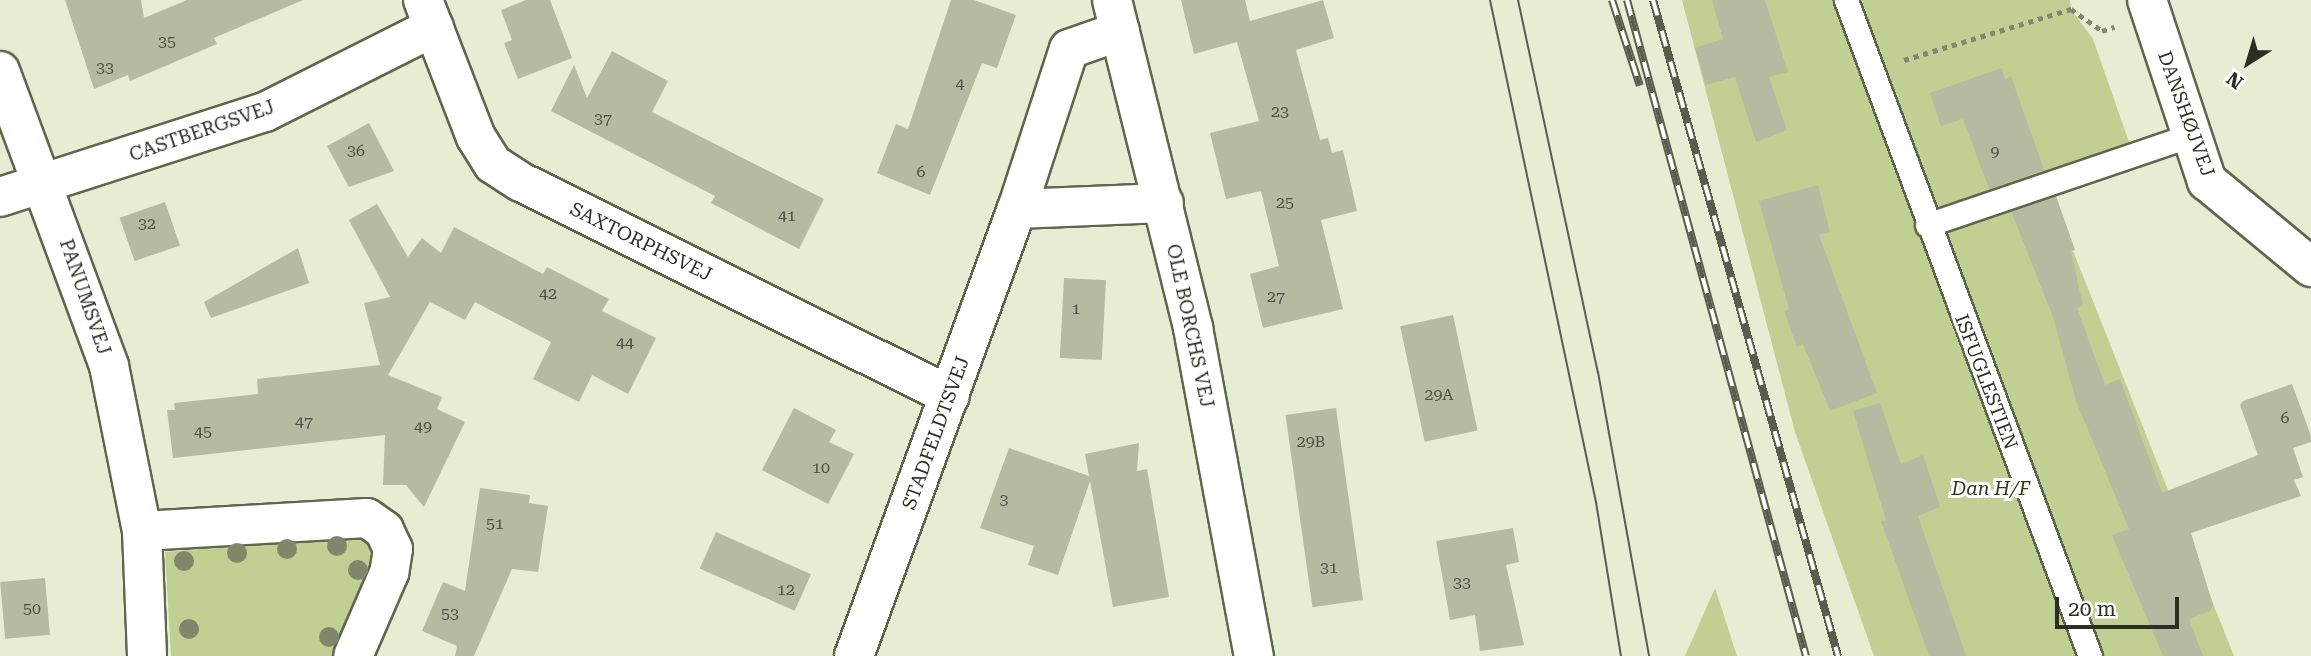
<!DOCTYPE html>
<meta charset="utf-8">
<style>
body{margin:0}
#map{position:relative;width:2311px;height:656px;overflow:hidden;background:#e6edd2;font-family:"Roboto Serif",serif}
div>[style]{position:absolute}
.green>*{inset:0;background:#c2cf92}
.building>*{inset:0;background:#b4bba1;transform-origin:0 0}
.path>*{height:4.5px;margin-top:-2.25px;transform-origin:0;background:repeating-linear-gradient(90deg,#828775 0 5px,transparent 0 10px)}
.roads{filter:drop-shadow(2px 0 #60654e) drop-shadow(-2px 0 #60654e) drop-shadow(0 2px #60654e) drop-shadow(0 -2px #60654e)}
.lane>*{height:23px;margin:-11.5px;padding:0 11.5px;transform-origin:11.5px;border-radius:11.5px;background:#fff}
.street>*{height:38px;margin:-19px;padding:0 19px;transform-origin:19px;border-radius:19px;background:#fff}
.tram>*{height:2px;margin:-1px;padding:0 1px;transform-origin:1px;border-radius:1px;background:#595d4e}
.rail>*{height:8px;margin-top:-4px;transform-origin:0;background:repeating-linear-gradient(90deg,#fff 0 16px,#595d4e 0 32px);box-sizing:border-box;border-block:2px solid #595d4e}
.trees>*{width:20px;height:20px;margin:-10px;border-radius:50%;background:#81876a}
span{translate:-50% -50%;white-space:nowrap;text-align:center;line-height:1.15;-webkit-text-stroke:6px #fff;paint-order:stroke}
.number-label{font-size:16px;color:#4e5143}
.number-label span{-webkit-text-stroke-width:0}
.street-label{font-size:19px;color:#2c2e24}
.park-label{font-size:19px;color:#2e3414;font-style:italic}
.north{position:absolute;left:2213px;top:28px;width:70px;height:70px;-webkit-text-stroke:5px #fff;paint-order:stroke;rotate:217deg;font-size:19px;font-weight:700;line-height:28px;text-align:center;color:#2c2e24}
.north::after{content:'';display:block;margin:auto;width:24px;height:32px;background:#2c2e24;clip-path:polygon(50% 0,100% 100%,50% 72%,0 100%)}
.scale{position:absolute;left:2055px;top:597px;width:124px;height:32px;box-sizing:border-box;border:4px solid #2c2e24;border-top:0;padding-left:9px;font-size:21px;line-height:24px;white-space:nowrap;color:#2c2e24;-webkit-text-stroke:5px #fff;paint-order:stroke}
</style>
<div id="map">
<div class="green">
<i style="clip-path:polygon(1682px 0,2070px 0,2071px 9px,2093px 39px,2129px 142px,2042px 173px,2234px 656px,1874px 656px,1795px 432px)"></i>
<i style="clip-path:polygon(357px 535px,369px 543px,371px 570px,334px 656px,171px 656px,165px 552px)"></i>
<i style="clip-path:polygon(1715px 588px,1737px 656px,1685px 656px)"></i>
</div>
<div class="building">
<i style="clip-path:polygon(65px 0,141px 0,144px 18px,187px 0,303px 0,214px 38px,217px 44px,130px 81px,128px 75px,94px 89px)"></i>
<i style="clip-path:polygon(526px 0,550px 0,572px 58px,518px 79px,504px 43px,512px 40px,501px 10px)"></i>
<i style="clip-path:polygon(951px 0,974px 0,1016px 15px,997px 68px,982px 63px,930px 195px,877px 173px,896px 124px,908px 129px)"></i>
<i style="clip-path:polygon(1181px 0,1245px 0,1250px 21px,1323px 0,1334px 38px,1296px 50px,1320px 140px,1328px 138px,1332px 153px,1343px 150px,1357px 211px,1321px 220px,1343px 309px,1263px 328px,1250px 274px,1279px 266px,1261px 191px,1226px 199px,1210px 133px,1259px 121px,1237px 42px,1194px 54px)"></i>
<i style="clip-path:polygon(1712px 0,1765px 0,1788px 72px,1769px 77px,1787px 130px,1756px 142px,1735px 77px,1706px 85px,1695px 48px,1723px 39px)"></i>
<i style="clip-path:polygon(612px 51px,668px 81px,652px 112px,824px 199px,799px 249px,711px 203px,715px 196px,551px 111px,574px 65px,587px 98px)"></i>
<i style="clip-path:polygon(2002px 68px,2005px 79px,2011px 76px,2044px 170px,1989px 189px,1963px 119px,1941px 126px,1930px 93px)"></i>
<i style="clip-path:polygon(369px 123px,394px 171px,349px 187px,327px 146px)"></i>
<i style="clip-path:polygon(1818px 185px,1830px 232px,1819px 235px,1877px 393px,1830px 411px,1803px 344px,1797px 347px,1784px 311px,1789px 309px,1759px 201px)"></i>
<i style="clip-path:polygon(2056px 196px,2075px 250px,2071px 251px,2083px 306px,2077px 308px,2105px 385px,2120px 379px,2162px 493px,2258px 455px,2240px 405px,2243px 401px,2292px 384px,2311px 436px,2311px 442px,2293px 448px,2303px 477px,2294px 480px,2301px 496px,2191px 533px,2213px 605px,2210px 611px,2189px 619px,2203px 656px,2163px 656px,2112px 535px,2129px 529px,2076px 401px,2053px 317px,2011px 211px)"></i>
<i style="left:165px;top:202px;width:46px;height:48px;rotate:71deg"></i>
<i style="clip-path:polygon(377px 204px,408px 257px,422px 238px,441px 253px,454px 227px,543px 274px,547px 267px,609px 299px,602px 311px,656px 338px,628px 394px,592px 375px,579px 402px,533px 379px,551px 342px,475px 302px,465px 320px,430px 302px,388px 375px,442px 397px,437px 409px,465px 422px,424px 507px,406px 485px,383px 485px,385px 435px,173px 458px,167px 410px,175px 410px,174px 403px,258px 394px,257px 379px,380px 365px,364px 303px,390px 297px,349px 220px)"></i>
<i style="clip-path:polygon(298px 248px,309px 283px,211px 318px,204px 302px)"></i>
<i style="left:1064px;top:278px;width:42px;height:80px;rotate:3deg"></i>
<i style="left:1453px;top:315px;width:118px;height:54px;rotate:78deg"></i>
<i style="clip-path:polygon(1880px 403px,1901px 464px,1923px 455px,1940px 507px,1918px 516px,1966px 656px,1929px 656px,1881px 521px,1886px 520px,1853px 411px)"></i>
<i style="clip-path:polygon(794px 408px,836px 430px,829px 442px,854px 454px,828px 504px,762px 470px)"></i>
<i style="left:1336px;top:408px;width:194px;height:51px;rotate:82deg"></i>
<i style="clip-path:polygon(1139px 443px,1137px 471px,1147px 469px,1169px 597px,1113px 607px,1090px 481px,1058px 575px,1028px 565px,1034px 546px,980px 528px,1009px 448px,1089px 476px,1085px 454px)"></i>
<i style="clip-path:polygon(480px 488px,530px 495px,529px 503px,548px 506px,538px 572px,512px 569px,474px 656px,455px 656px,457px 646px,422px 631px,443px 582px,465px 591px)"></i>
<i style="clip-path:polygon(1513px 528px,1519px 562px,1506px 565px,1524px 645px,1480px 651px,1475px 615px,1450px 620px,1436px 541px)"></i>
<i style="left:716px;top:532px;width:104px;height:40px;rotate:24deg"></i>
<i style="left:45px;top:578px;width:57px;height:45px;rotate:85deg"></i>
</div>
<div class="path">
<i style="left:1904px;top:60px;width:175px;rotate:-17deg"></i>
<i style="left:2071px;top:9px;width:38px;rotate:35deg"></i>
<i style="left:2102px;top:31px;width:13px;rotate:-18deg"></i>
</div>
<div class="roads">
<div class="lane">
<i style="left:1846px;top:0;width:700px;rotate:69.6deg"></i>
<i style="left:1927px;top:225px;width:279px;rotate:-18.8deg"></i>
</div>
<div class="street">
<i style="left:423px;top:0;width:147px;rotate:68.9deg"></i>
<i style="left:476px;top:137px;width:32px;rotate:58deg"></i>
<i style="left:493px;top:164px;width:33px;rotate:33deg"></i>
<i style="left:521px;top:182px;width:479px;rotate:26.5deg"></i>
<i style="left:1112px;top:0;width:338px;rotate:76.1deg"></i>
<i style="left:1193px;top:328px;width:334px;rotate:79.5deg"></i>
<i style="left:2147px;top:0;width:191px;rotate:71.7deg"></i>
<i style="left:2207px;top:181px;width:135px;rotate:39.6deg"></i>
<i style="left:0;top:71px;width:314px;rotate:69.7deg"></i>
<i style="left:109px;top:366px;width:168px;rotate:78.7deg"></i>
<i style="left:142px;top:531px;width:125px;rotate:87.7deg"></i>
<i style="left:0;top:197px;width:278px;rotate:-17.8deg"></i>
<i style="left:265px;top:112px;width:189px;rotate:-26.7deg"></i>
<i style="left:1017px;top:209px;width:147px;rotate:-2.3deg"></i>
<i style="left:142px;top:531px;width:225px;rotate:-3.3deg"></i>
<i style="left:367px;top:518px;width:21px;rotate:35deg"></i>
<i style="left:384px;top:530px;width:21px;rotate:65deg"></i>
<i style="left:393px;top:549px;width:24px;rotate:99deg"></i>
<i style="left:389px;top:573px;width:90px;rotate:113.4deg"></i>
<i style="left:854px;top:656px;width:476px;rotate:-70deg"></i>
<i style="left:1017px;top:209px;width:168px;rotate:-72deg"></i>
<i style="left:1069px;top:49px;width:54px;rotate:-19.4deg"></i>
</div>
</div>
<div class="tram">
<i style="left:1490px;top:0;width:513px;rotate:78.08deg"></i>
<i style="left:1596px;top:502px;width:156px;rotate:80.8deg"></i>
<i style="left:1518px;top:0;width:381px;rotate:77.9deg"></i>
<i style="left:1598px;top:372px;width:289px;rotate:79.8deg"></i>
</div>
<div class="rail">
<i style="left:1612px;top:0;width:90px;rotate:72deg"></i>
<i style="left:1627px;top:0;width:680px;rotate:74.74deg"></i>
<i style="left:1653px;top:0;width:682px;rotate:74.25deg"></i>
</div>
<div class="trees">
<i style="left:337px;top:546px"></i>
<i style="left:287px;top:549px"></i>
<i style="left:237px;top:553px"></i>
<i style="left:184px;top:561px"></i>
<i style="left:358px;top:570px"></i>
<i style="left:189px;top:629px"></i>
<i style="left:329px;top:637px"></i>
</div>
<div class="number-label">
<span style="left:167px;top:42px">35</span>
<span style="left:105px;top:68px">33</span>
<span style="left:960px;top:84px">4</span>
<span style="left:1280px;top:112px">23</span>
<span style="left:603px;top:119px">37</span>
<span style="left:356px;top:151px">36</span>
<span style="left:1995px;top:152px">9</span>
<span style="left:921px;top:172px">6</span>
<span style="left:1285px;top:203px">25</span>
<span style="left:787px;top:216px">41</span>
<span style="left:147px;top:224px">32</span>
<span style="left:548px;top:294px">42</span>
<span style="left:1276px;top:297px">27</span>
<span style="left:1076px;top:309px">1</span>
<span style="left:625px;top:343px">44</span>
<span style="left:1439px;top:395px">29A</span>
<span style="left:2285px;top:418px">6</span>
<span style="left:304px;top:422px">47</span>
<span style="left:423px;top:427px">49</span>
<span style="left:203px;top:432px">45</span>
<span style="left:1311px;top:442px">29B</span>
<span style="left:821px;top:468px">10</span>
<span style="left:1004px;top:500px">3</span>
<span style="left:495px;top:524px">51</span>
<span style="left:1329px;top:568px">31</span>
<span style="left:1462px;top:583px">33</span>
<span style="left:786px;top:590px">12</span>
<span style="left:32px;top:609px">50</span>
<span style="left:450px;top:614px">53</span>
</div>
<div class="street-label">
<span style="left:2186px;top:114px;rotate:70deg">DANSHØJVEJ</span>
<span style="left:202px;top:131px;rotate:-19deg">CASTBERGSVEJ</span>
<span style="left:641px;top:242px;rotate:26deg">SAXTORPHSVEJ</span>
<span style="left:85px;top:297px;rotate:71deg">PANUMSVEJ</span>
<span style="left:1190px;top:326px;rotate:78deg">OLE BORCHS VEJ</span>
<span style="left:1986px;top:382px;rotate:69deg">ISFUGLESTIEN</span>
<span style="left:936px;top:433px;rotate:-70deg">STADFELDTSVEJ</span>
</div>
<div class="park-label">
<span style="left:1991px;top:489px">Dan H/F</span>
</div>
<div class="north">N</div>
<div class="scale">20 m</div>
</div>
